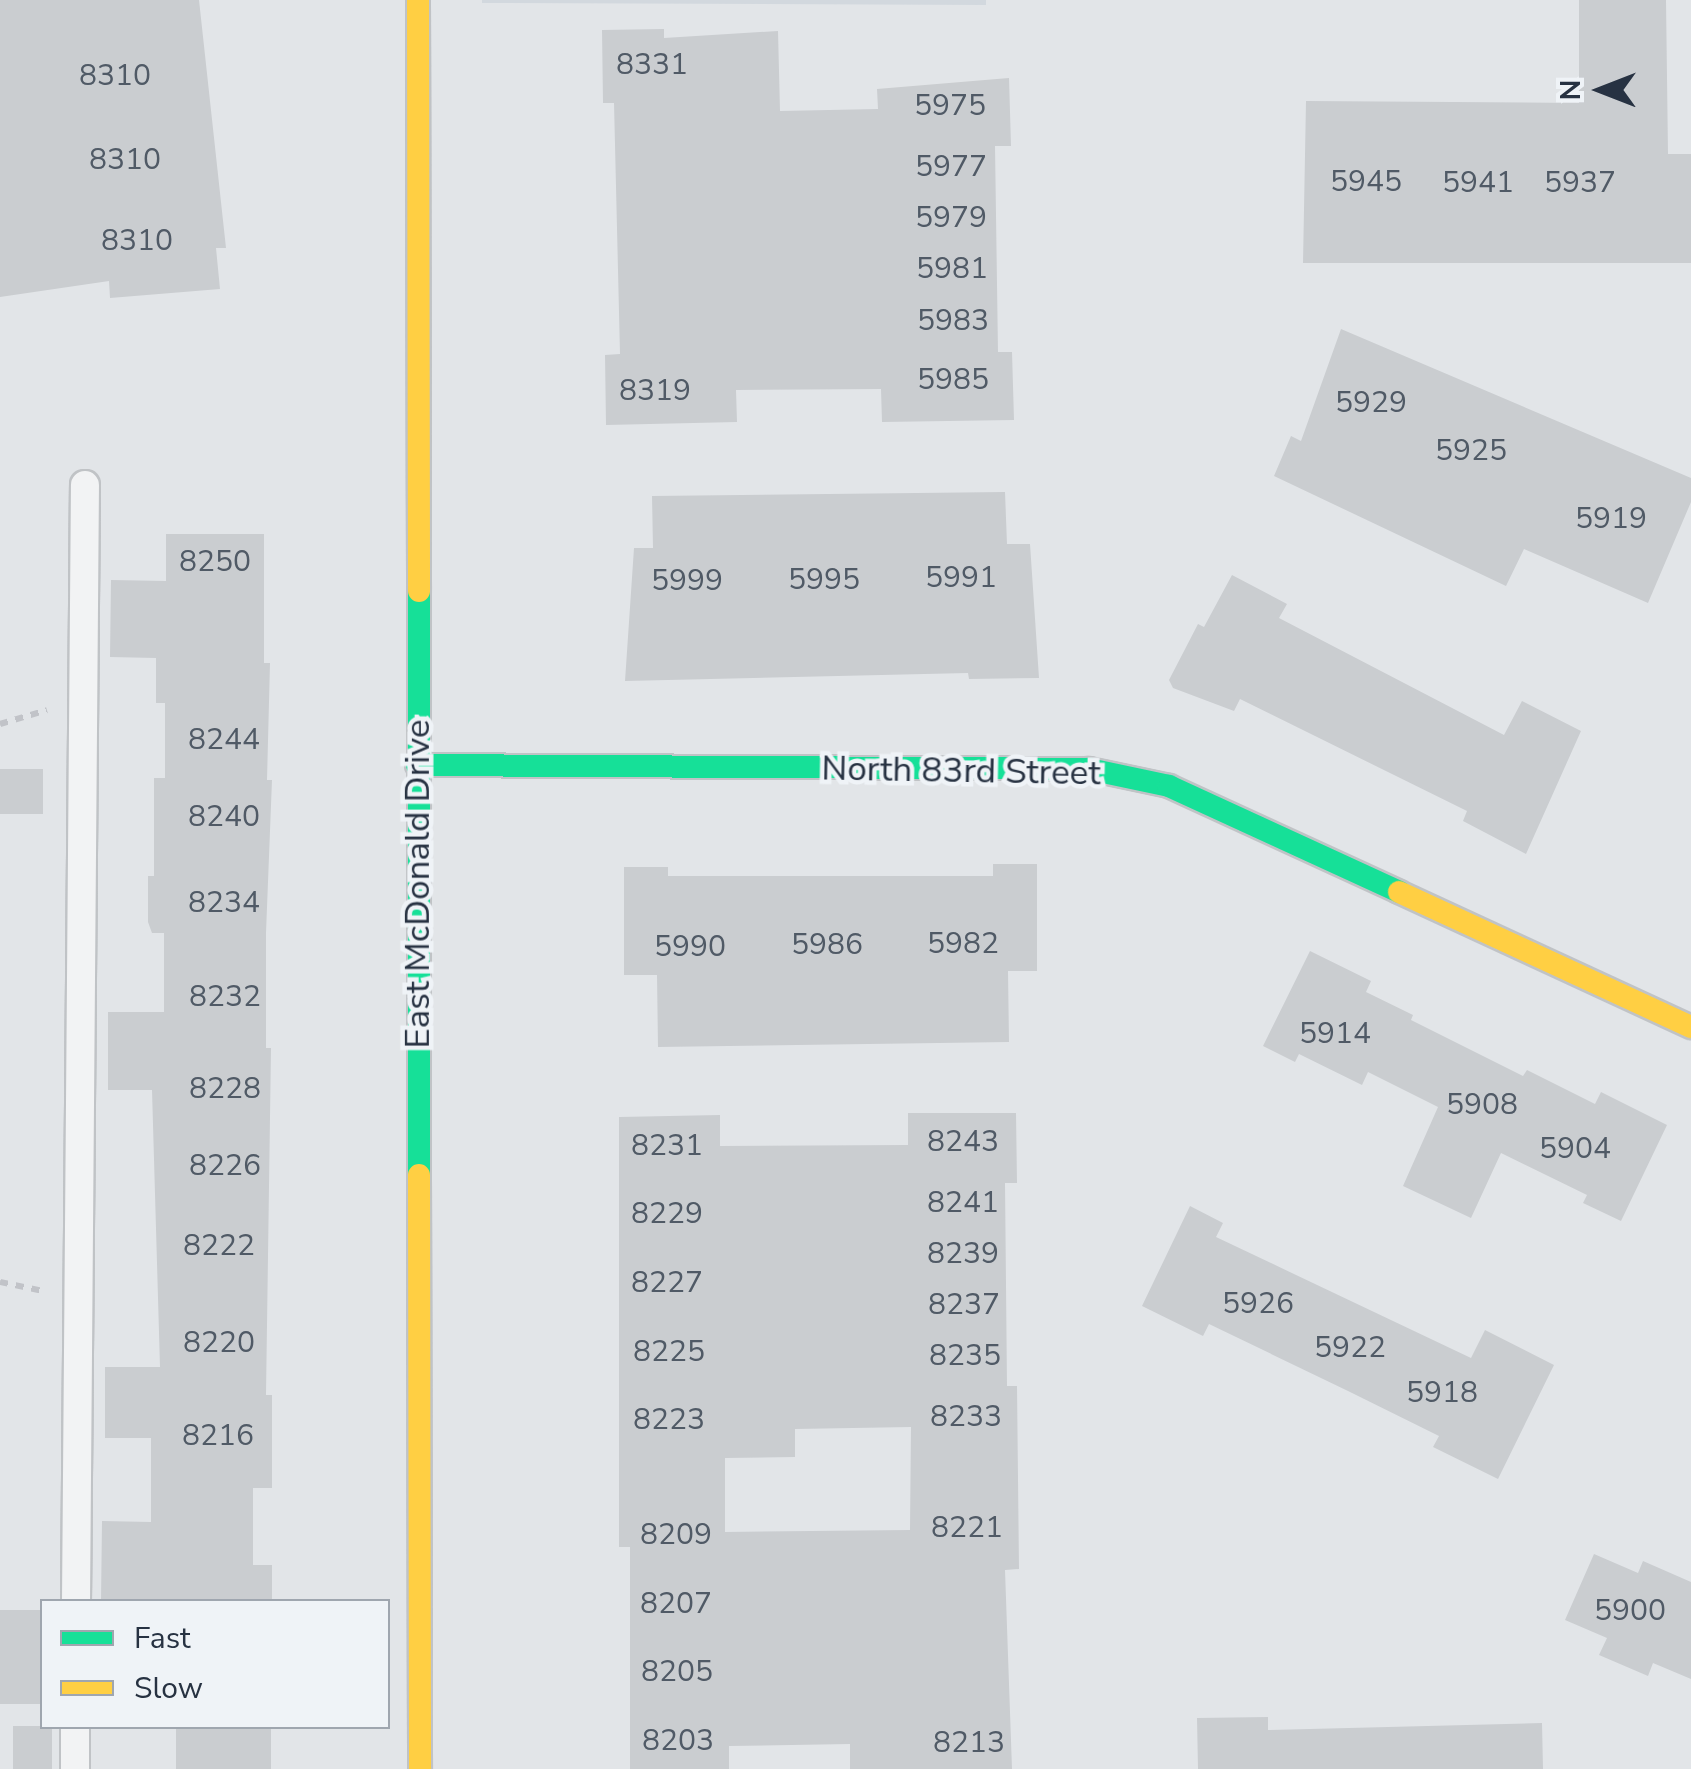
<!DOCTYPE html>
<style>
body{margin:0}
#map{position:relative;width:1691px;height:1769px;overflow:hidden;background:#e2e5e8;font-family:"Nunito Sans",sans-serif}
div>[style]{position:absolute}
.built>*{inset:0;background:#d2d8de}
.building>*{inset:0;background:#cacdd0;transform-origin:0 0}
.path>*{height:6px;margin-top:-3px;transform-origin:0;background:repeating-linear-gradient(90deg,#c1c3c8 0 8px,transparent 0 16px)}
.roads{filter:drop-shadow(2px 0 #c0c3c6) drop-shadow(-2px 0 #c0c3c6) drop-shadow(0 2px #c0c3c6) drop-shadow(0 -2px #c0c3c6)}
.lane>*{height:28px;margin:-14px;padding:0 14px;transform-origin:14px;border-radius:14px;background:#f2f3f4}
.fast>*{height:22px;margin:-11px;padding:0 11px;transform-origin:11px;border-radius:11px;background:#16e098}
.slow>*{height:22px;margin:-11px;padding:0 11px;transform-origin:11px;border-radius:11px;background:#ffcf43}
span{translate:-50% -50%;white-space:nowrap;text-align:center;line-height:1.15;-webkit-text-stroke:9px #eff3f7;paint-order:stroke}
.number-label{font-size:30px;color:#505a66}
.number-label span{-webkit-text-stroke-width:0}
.street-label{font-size:35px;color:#273242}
.legend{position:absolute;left:40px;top:1599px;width:350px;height:130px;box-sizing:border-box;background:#eff3f7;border:2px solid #9fa6af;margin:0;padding:12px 18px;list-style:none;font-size:30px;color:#273242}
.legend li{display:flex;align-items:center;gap:20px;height:50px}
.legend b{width:50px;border:2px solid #9fa6af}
.north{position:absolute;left:1551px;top:40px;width:100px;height:100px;-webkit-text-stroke:8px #eff3f7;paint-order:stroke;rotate:270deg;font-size:28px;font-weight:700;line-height:40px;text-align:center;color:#273242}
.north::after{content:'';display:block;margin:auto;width:35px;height:45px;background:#273242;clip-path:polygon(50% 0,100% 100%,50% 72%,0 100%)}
</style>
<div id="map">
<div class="built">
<i style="clip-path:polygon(482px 0,986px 0,986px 5px,482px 3px)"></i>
</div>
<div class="building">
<i style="clip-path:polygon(0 0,199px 0,226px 248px,216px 248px,220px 289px,110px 298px,109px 281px,0 297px)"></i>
<i style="clip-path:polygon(1579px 0,1666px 0,1668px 154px,1691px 154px,1691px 263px,1303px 263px,1306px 101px,1579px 103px)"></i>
<i style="clip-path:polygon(664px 29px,664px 38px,778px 31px,780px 111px,878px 109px,877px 89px,1009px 78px,1011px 146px,995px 146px,998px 352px,1012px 352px,1014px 420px,882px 422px,881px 389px,736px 390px,737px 422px,606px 425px,605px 355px,620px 354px,614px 103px,603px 103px,602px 30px)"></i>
<i style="clip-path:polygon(1341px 329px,1691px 478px,1691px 502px,1648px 603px,1524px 549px,1506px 586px,1274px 476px,1291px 436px,1301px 441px)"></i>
<i style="clip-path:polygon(1005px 492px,1007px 544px,1030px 544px,1039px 678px,969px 679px,968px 673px,625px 681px,634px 548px,653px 548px,652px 496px)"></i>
<i style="clip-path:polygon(166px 534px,264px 534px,264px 663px,270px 663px,267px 780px,272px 780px,266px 933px,266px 1048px,271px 1048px,266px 1395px,272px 1395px,272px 1488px,253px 1488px,253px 1565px,272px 1565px,272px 1602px,101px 1602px,102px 1521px,151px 1522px,151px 1438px,105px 1438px,105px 1367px,160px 1367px,152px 1090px,108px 1090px,108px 1012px,164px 1012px,164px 933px,152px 933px,148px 922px,148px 876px,154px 876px,154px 778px,165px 778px,165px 703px,156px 703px,156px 658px,110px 657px,111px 580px,166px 581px)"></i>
<i style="clip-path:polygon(1232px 575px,1287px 604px,1279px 618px,1504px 735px,1522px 701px,1581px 731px,1526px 854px,1463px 821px,1467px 811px,1240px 699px,1234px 711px,1173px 688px,1169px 680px,1198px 624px,1204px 627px)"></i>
<i style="left:0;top:769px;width:43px;height:45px"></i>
<i style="clip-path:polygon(993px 864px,1037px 864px,1037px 971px,1008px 971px,1009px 1042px,658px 1047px,657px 975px,624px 975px,624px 867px,668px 867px,668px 876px,993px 876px)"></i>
<i style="clip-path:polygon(1310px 951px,1371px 981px,1366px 992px,1413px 1015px,1411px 1020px,1523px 1076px,1527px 1070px,1595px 1104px,1601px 1092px,1667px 1125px,1621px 1221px,1583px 1203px,1587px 1195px,1501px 1153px,1471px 1218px,1403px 1186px,1438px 1107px,1368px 1072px,1362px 1085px,1299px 1054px,1295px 1062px,1263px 1046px)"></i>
<i style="clip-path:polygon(evenodd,908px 1113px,1016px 1113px,1017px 1183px,1005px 1183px,1007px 1386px,1017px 1386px,1019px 1569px,1005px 1570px,1012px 1769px,850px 1769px,850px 1744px,729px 1746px,729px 1769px,630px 1769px,630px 1547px,619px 1547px,619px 1117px,720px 1115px,720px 1146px,908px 1145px,908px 1113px,911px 1427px,910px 1530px,725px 1532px,725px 1458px,795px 1457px,795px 1429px,911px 1427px)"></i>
<i style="clip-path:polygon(1190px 1206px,1223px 1223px,1216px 1237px,1471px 1358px,1485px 1330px,1554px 1365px,1498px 1479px,1433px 1447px,1439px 1436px,1348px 1391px,1209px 1324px,1203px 1336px,1142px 1306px)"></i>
<i style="clip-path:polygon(1594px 1554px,1638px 1573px,1643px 1561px,1691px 1582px,1691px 1679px,1653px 1663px,1648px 1676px,1599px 1655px,1607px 1638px,1565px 1620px)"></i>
<i style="left:0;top:1610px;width:42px;height:94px"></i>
<i style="clip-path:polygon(1268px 1717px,1268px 1730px,1542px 1723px,1543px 1769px,1198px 1769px,1197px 1718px)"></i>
<i style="left:13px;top:1726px;width:39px;height:43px"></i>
<i style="left:176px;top:1726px;width:95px;height:43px"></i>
</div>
<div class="path">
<i style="left:0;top:724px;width:49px;rotate:-16.6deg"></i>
<i style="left:0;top:1282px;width:44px;rotate:11.8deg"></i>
</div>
<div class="roads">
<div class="lane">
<i style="left:76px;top:1602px;width:1117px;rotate:-89.54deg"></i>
<i style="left:75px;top:1769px;width:43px;rotate:-90deg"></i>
</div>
<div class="fast">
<i style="left:419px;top:591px;width:584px;rotate:90deg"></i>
<i style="left:417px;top:765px;width:672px;rotate:0.34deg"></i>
<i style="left:1089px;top:769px;width:82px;rotate:12deg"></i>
<i style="left:1169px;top:786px;width:253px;rotate:24.7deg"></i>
</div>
<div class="slow">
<i style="left:418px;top:0;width:591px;rotate:89.9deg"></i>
<i style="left:1399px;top:892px;width:322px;rotate:24.8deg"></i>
<i style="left:419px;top:1175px;width:594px;rotate:89.9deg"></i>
</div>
</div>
<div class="number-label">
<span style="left:652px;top:65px">8331</span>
<span style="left:115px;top:76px">8310</span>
<span style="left:950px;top:106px">5975</span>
<span style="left:125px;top:160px">8310</span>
<span style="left:951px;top:167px">5977</span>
<span style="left:1366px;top:182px">5945</span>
<span style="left:1478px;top:183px">5941</span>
<span style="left:1580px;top:183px">5937</span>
<span style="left:951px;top:218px">5979</span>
<span style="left:137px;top:241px">8310</span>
<span style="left:952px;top:269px">5981</span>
<span style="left:953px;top:321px">5983</span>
<span style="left:953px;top:380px">5985</span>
<span style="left:655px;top:391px">8319</span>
<span style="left:1371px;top:403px">5929</span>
<span style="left:1471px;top:451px">5925</span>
<span style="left:1611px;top:519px">5919</span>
<span style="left:215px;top:562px">8250</span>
<span style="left:961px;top:578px">5991</span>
<span style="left:824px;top:580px">5995</span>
<span style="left:687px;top:581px">5999</span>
<span style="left:224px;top:740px">8244</span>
<span style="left:224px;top:817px">8240</span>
<span style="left:224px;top:903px">8234</span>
<span style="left:963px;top:944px">5982</span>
<span style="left:827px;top:945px">5986</span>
<span style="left:690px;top:947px">5990</span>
<span style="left:225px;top:997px">8232</span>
<span style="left:1335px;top:1034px">5914</span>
<span style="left:225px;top:1089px">8228</span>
<span style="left:1482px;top:1105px">5908</span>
<span style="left:963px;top:1142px">8243</span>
<span style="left:667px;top:1146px">8231</span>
<span style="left:1575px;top:1149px">5904</span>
<span style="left:225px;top:1166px">8226</span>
<span style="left:963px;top:1203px">8241</span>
<span style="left:667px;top:1214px">8229</span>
<span style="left:219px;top:1246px">8222</span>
<span style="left:963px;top:1254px">8239</span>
<span style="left:667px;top:1283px">8227</span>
<span style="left:1258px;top:1304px">5926</span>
<span style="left:964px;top:1305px">8237</span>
<span style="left:219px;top:1343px">8220</span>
<span style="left:1350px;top:1348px">5922</span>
<span style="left:669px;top:1352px">8225</span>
<span style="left:965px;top:1356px">8235</span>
<span style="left:1442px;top:1393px">5918</span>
<span style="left:966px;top:1417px">8233</span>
<span style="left:669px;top:1420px">8223</span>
<span style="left:218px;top:1436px">8216</span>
<span style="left:967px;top:1528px">8221</span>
<span style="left:676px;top:1535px">8209</span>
<span style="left:676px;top:1604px">8207</span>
<span style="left:1630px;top:1611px">5900</span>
<span style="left:677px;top:1672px">8205</span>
<span style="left:678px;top:1741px">8203</span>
<span style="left:969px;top:1743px">8213</span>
</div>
<div class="street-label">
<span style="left:961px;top:771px;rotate:1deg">North 83rd Street</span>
<span style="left:418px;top:884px;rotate:-90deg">East McDonald Drive</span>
</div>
<ul class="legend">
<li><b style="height:12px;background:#16e098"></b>Fast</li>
<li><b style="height:12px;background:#ffcf43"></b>Slow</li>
</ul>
<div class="north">N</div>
</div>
